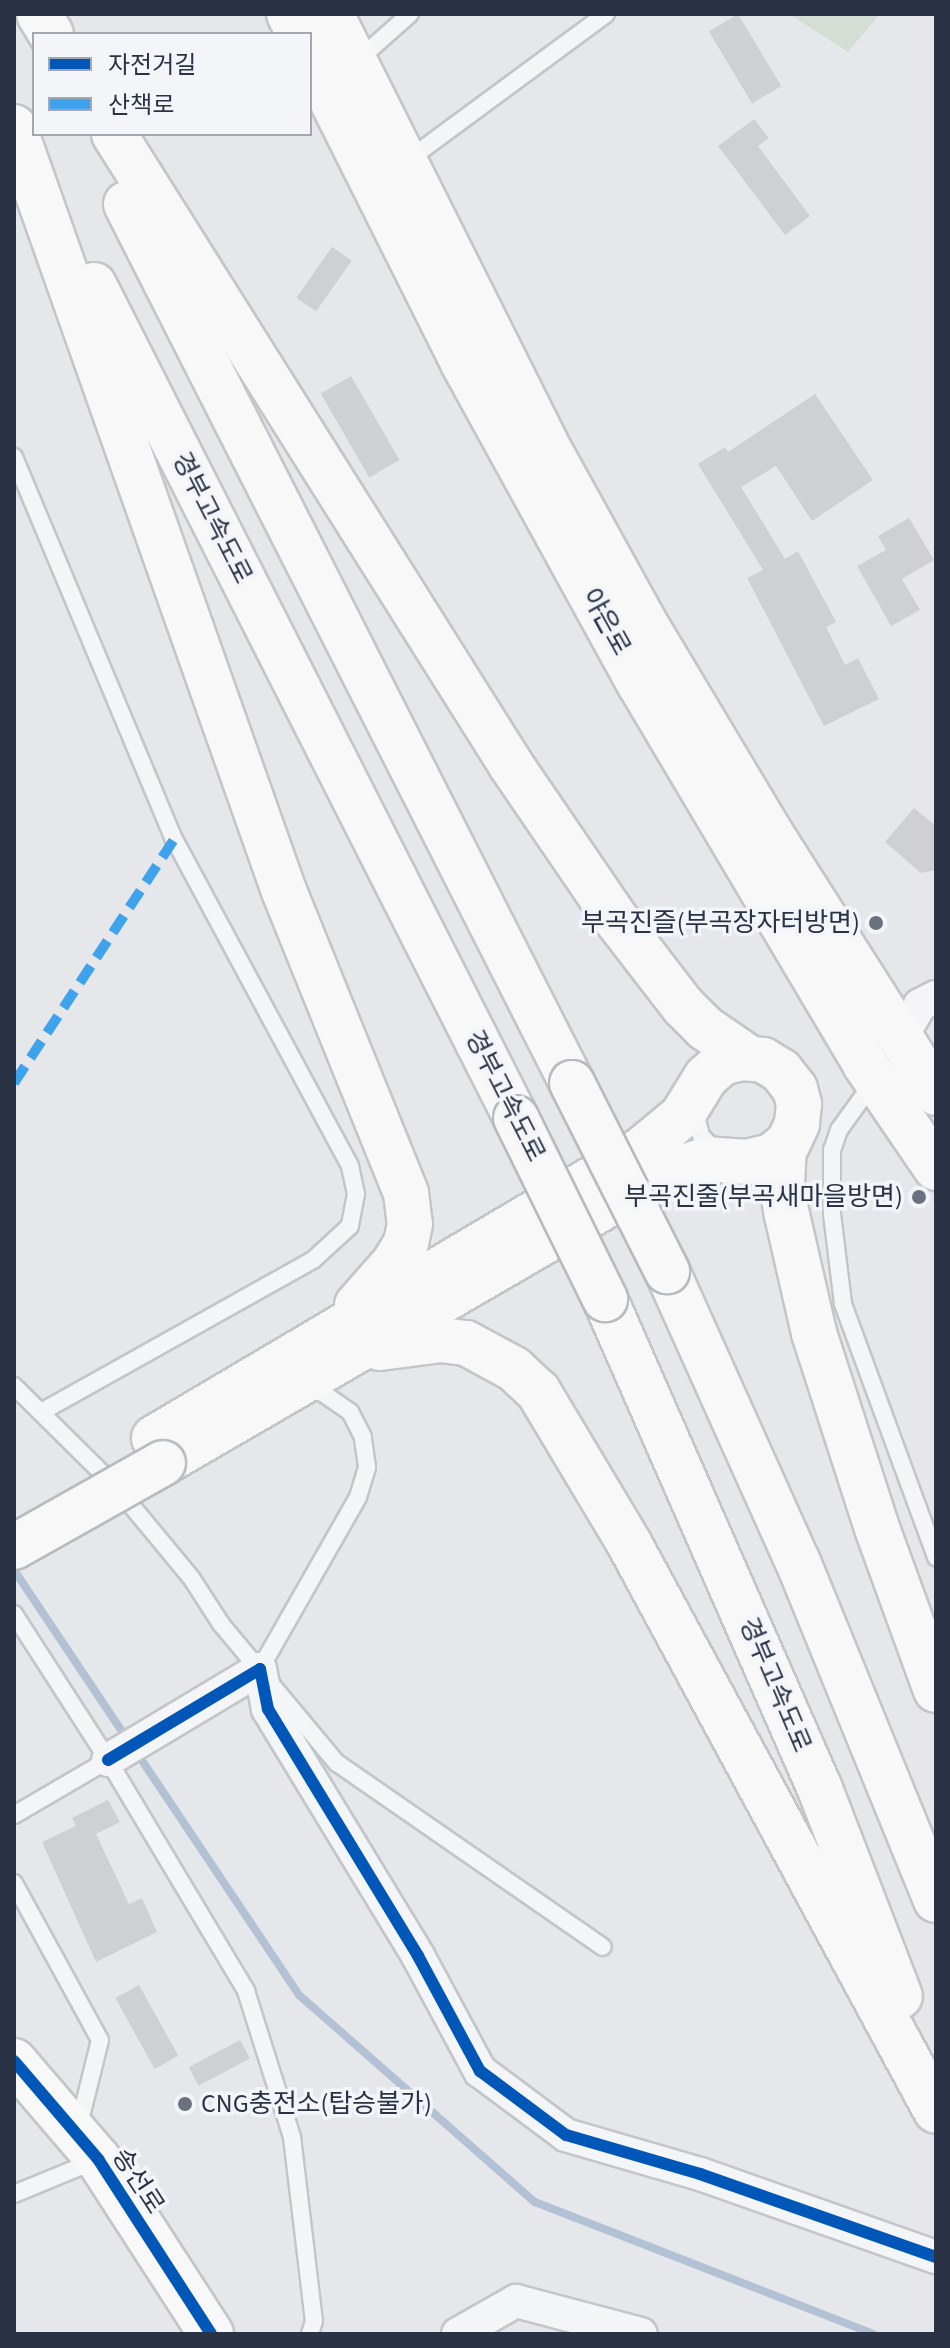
<!DOCTYPE html>
<meta charset="utf-8">
<style>
body{margin:0}
#map{position:relative;width:950px;height:2348px;overflow:hidden;background:#e5e7ea;font-family:"Source Sans 3","Noto Sans KR",sans-serif}
div>[style]{position:absolute}
.green>*{inset:0;background:#d4ded5}
.stream>*{height:8px;margin:-4px;padding:0 4px;transform-origin:4px;border-radius:4px;background:#b3c1d5}
.building>*{inset:0;background:#cfd0d4;transform-origin:0 0}
.roads{filter:drop-shadow(2px 0 #c3c5c8) drop-shadow(-2px 0 #c3c5c8) drop-shadow(0 2px #c3c5c8) drop-shadow(0 -2px #c3c5c8)}
.lane>*{height:16px;margin:-8px;padding:0 8px;transform-origin:8px;border-radius:8px;background:#f4f5f7}
.street>*{height:32px;margin:-16px;padding:0 16px;transform-origin:16px;border-radius:16px;background:#f4f5f7}
.secondary>*{height:44px;margin:-22px;padding:0 22px;transform-origin:22px;border-radius:22px;background:#f8f8f8}
.highway>*{height:44px;margin:-22px;padding:0 22px;transform-origin:22px;border-radius:22px;background:#f8f8f8}
.bridges{filter:drop-shadow(2px 0 #b7babf) drop-shadow(-2px 0 #b7babf) drop-shadow(0 2px #b7babf) drop-shadow(0 -2px #b7babf)}
.highway-bridge>*{height:44px;margin:-22px;padding:0 22px;transform-origin:22px;border-radius:22px;background:#f8f8f8}
.quiet>*{height:10px;margin-top:-5px;transform-origin:0;background:repeating-linear-gradient(90deg,#3ea3ec 0 20px,transparent 0 30px)}
.cycleway>*{height:12px;margin:-6px;padding:0 6px;transform-origin:6px;border-radius:6px;background:#0057b8}
.dots>*{width:22px;height:22px;translate:-50% -50%;box-sizing:border-box;border:4px solid #f3f5f9;border-radius:50%}
span{translate:-50% -50%;white-space:nowrap;text-align:center;line-height:1.15;-webkit-text-stroke:7px #f3f5f9;paint-order:stroke}
.street-label{font-size:26px;color:#2a3245}
.poi-label{font-size:26px;color:#2a3245}
.right{translate:-100% -50%;text-align:right}
.left{translate:0 -50%;text-align:left}
.frame{position:absolute;inset:0;border:16px solid #2a3245;pointer-events:none}
.legend{position:absolute;left:32px;top:32px;width:280px;height:104px;box-sizing:border-box;background:#f3f5f9;border:2px solid #a3a7b1;margin:0;padding:10px 14px;list-style:none;font-size:24px;color:#2a3245}
.legend li{display:flex;align-items:center;gap:16px;height:40px}
.legend b{width:40px;border:2px solid #a3a7b1}
</style>
<div id="map">
<div class="green">
<i style="clip-path:polygon(789px 14px,880px 14px,848px 52px)"></i>
</div>
<div class="stream">
<i style="left:14px;top:1570px;width:203px;rotate:56.2deg"></i>
<i style="left:135px;top:1750px;width:295px;rotate:56.2deg"></i>
<i style="left:299px;top:1995px;width:314px;rotate:41.3deg"></i>
<i style="left:535px;top:2202px;width:363px;rotate:21.3deg"></i>
</div>
<div class="building">
<i style="left:738px;top:14px;width:84px;height:34px;rotate:59deg"></i>
<i style="clip-path:polygon(754px 119px,769px 138px,758px 146px,810px 216px,785px 235px,718px 146px)"></i>
<i style="left:332px;top:247px;width:24px;height:62px;rotate:35deg"></i>
<i style="left:351px;top:376px;width:97px;height:35px;rotate:60deg"></i>
<i style="clip-path:polygon(815px 394px,873px 480px,812px 521px,776px 466px,741px 487px,785px 559px,798px 551px,836px 622px,826px 627px,845px 665px,858px 658px,879px 699px,824px 726px,747px 578px,763px 570px,698px 464px,725px 447px,728px 452px)"></i>
<i style="clip-path:polygon(909px 518px,934px 560px,902px 579px,920px 610px,891px 626px,857px 566px,886px 550px,878px 536px)"></i>
<i style="clip-path:polygon(914px 808px,936px 826px,936px 870px,921px 873px,885px 842px)"></i>
<i style="clip-path:polygon(108px 1800px,120px 1822px,96px 1834px,129px 1904px,142px 1898px,157px 1932px,96px 1962px,42px 1842px,76px 1826px,72px 1818px)"></i>
<i style="left:139px;top:1985px;width:81px;height:27px;rotate:61deg"></i>
<i style="left:240px;top:2040px;width:21px;height:58px;rotate:62deg"></i>
</div>
<div class="roads">
<div class="lane">
<i style="left:357px;top:61px;width:71px;rotate:-41.6deg"></i>
<i style="left:408px;top:160px;width:246px;rotate:-36.4deg"></i>
<i style="left:14px;top:457px;width:414px;rotate:67.3deg"></i>
<i style="left:174px;top:839px;width:371px;rotate:61.7deg"></i>
<i style="left:350px;top:1166px;width:29px;rotate:78deg"></i>
<i style="left:356px;top:1194px;width:33px;rotate:101deg"></i>
<i style="left:350px;top:1226px;width:50px;rotate:137.4deg"></i>
<i style="left:313px;top:1260px;width:309px;rotate:150.8deg"></i>
<i style="left:875px;top:1080px;width:62px;rotate:125.8deg"></i>
<i style="left:839px;top:1130px;width:21px;rotate:109deg"></i>
<i style="left:832px;top:1150px;width:64px;rotate:90deg"></i>
<i style="left:832px;top:1214px;width:91px;rotate:83deg"></i>
<i style="left:843px;top:1304px;width:270px;rotate:69.8deg"></i>
<i style="left:694px;top:1109px;width:28px;rotate:75deg"></i>
<i style="left:701px;top:1136px;width:24px;rotate:45deg"></i>
<i style="left:14px;top:1386px;width:144px;rotate:44.7deg"></i>
<i style="left:116px;top:1487px;width:119px;rotate:50.4deg"></i>
<i style="left:192px;top:1579px;width:54px;rotate:57.2deg"></i>
<i style="left:221px;top:1624px;width:181px;rotate:50.2deg"></i>
<i style="left:337px;top:1763px;width:323px;rotate:34.7deg"></i>
<i style="left:14px;top:1614px;width:174px;rotate:57.2deg"></i>
<i style="left:108px;top:1760px;width:269px;rotate:59.1deg"></i>
<i style="left:246px;top:1991px;width:153px;rotate:72.5deg"></i>
<i style="left:292px;top:2137px;width:185px;rotate:83.2deg"></i>
<i style="left:314px;top:2321px;width:14px;rotate:107deg"></i>
<i style="left:260px;top:1669px;width:198px;rotate:-60.3deg"></i>
<i style="left:358px;top:1497px;width:31px;rotate:-73deg"></i>
<i style="left:367px;top:1467px;width:30px;rotate:-98deg"></i>
<i style="left:363px;top:1437px;width:28px;rotate:-117deg"></i>
<i style="left:350px;top:1412px;width:33px;rotate:-145deg"></i>
<i style="left:323px;top:1393px;width:17px;rotate:-167deg"></i>
<i style="left:14px;top:1815px;width:109px;rotate:-30.3deg"></i>
<i style="left:14px;top:1883px;width:179px;rotate:61.3deg"></i>
<i style="left:100px;top:2040px;width:92px;rotate:103.9deg"></i>
<i style="left:14px;top:2194px;width:87px;rotate:-22.4deg"></i>
</div>
<div class="street">
<i style="left:901px;top:1038px;width:38px;rotate:-60deg"></i>
<i style="left:920px;top:1005px;width:18px;rotate:-27deg"></i>
<i style="left:108px;top:1760px;width:177px;rotate:-30.9deg"></i>
<i style="left:260px;top:1669px;width:41px;rotate:78.7deg"></i>
<i style="left:268px;top:1709px;width:289px;rotate:58.7deg"></i>
<i style="left:418px;top:1956px;width:131px;rotate:61.7deg"></i>
<i style="left:480px;top:2071px;width:107px;rotate:36.7deg"></i>
<i style="left:566px;top:2135px;width:140px;rotate:16.2deg"></i>
<i style="left:700px;top:2174px;width:250px;rotate:19.4deg"></i>
<i style="left:458px;top:2334px;width:67px;rotate:-29.6deg"></i>
<i style="left:516px;top:2301px;width:129px;rotate:14.8deg"></i>
</div>
<div class="secondary">
<i style="left:289px;top:14px;width:22px;rotate:63deg"></i>
<i style="left:331px;top:14px;width:481px;rotate:63.4deg"></i>
<i style="left:546px;top:444px;width:201px;rotate:61.1deg"></i>
<i style="left:643px;top:620px;width:249px;rotate:59.1deg"></i>
<i style="left:771px;top:834px;width:307px;rotate:57.5deg"></i>
<i style="left:310px;top:57px;width:342px;rotate:63.4deg"></i>
<i style="left:463px;top:363px;width:365px;rotate:61.2deg"></i>
<i style="left:639px;top:683px;width:443px;rotate:59.3deg"></i>
<i style="left:865px;top:1064px;width:126px;rotate:55.7deg"></i>
<i style="left:14px;top:2061px;width:129px;rotate:49.4deg"></i>
<i style="left:98px;top:2159px;width:208px;rotate:57.1deg"></i>
</div>
<div class="highway">
<i style="left:39px;top:14px;width:23px;rotate:59deg"></i>
<i style="left:14px;top:127px;width:810px;rotate:70.54deg"></i>
<i style="left:284px;top:891px;width:326px;rotate:68deg"></i>
<i style="left:406px;top:1193px;width:31px;rotate:83deg"></i>
<i style="left:410px;top:1224px;width:19px;rotate:102deg"></i>
<i style="left:406px;top:1243px;width:23px;rotate:121deg"></i>
<i style="left:394px;top:1263px;width:56px;rotate:131.4deg"></i>
<i style="left:114px;top:134px;width:745px;rotate:57.82deg"></i>
<i style="left:511px;top:765px;width:186px;rotate:55.7deg"></i>
<i style="left:616px;top:919px;width:110px;rotate:52.4deg"></i>
<i style="left:683px;top:1006px;width:31px;rotate:45deg"></i>
<i style="left:705px;top:1028px;width:53px;rotate:34.3deg"></i>
<i style="left:126px;top:204px;width:986px;rotate:63.1deg"></i>
<i style="left:94px;top:285px;width:934px;rotate:63.13deg"></i>
<i style="left:784px;top:1146px;width:39px;rotate:93deg"></i>
<i style="left:782px;top:1185px;width:30px;rotate:81deg"></i>
<i style="left:787px;top:1215px;width:121px;rotate:77.1deg"></i>
<i style="left:814px;top:1333px;width:208px;rotate:72.1deg"></i>
<i style="left:878px;top:1531px;width:169px;rotate:70deg"></i>
<i style="left:667px;top:1271px;width:319px;rotate:65.8deg"></i>
<i style="left:798px;top:1562px;width:365px;rotate:67.8deg"></i>
<i style="left:605px;top:1299px;width:535px;rotate:66.31deg"></i>
<i style="left:820px;top:1789px;width:222px;rotate:68.9deg"></i>
<i style="left:380px;top:1348px;width:62px;rotate:-7.5deg"></i>
<i style="left:441px;top:1340px;width:25px;rotate:7deg"></i>
<i style="left:466px;top:1343px;width:55px;rotate:28.4deg"></i>
<i style="left:514px;top:1369px;width:33px;rotate:43deg"></i>
<i style="left:538px;top:1391px;width:179px;rotate:59.1deg"></i>
<i style="left:630px;top:1545px;width:643px;rotate:61.6deg"></i>
<i style="left:154px;top:1438px;width:566px;rotate:-30.6deg"></i>
<i style="left:641px;top:1150px;width:53px;rotate:-39.7deg"></i>
<i style="left:682px;top:1116px;width:46px;rotate:-58.4deg"></i>
<i style="left:706px;top:1077px;width:21px;rotate:-41deg"></i>
<i style="left:722px;top:1063px;width:21px;rotate:-14deg"></i>
<i style="left:742px;top:1058px;width:21px;rotate:5deg"></i>
<i style="left:763px;top:1060px;width:21px;rotate:31deg"></i>
<i style="left:781px;top:1071px;width:23px;rotate:52deg"></i>
<i style="left:795px;top:1089px;width:16px;rotate:75deg"></i>
<i style="left:799px;top:1104px;width:20px;rotate:96deg"></i>
<i style="left:797px;top:1124px;width:21px;rotate:115deg"></i>
<i style="left:788px;top:1143px;width:21px;rotate:141deg"></i>
<i style="left:772px;top:1156px;width:26px;rotate:167deg"></i>
<i style="left:747px;top:1162px;width:39px;rotate:-176deg"></i>
<i style="left:708px;top:1159px;width:52px;rotate:161.9deg"></i>
<i style="left:659px;top:1175px;width:574px;rotate:149.86deg"></i>
</div>
</div>
<div class="bridges">
<div class="highway-bridge">
<i style="left:572px;top:1083px;width:211px;rotate:63.2deg"></i>
<i style="left:516px;top:1118px;width:202px;rotate:63.8deg"></i>
<i style="left:14px;top:1547px;width:171px;rotate:-29.4deg"></i>
</div>
</div>
<div class="quiet">
<i style="left:14px;top:1083px;width:292px;rotate:-56.7deg"></i>
</div>
<div class="cycleway">
<i style="left:108px;top:1760px;width:177px;rotate:-30.9deg"></i>
<i style="left:260px;top:1669px;width:41px;rotate:78.7deg"></i>
<i style="left:268px;top:1709px;width:289px;rotate:58.7deg"></i>
<i style="left:418px;top:1956px;width:131px;rotate:61.7deg"></i>
<i style="left:480px;top:2071px;width:107px;rotate:36.7deg"></i>
<i style="left:566px;top:2135px;width:140px;rotate:16.2deg"></i>
<i style="left:700px;top:2174px;width:250px;rotate:19.4deg"></i>
<i style="left:14px;top:2061px;width:129px;rotate:49.4deg"></i>
<i style="left:98px;top:2159px;width:208px;rotate:57.1deg"></i>
</div>
<div class="dots">
<i style="left:876px;top:923px;background:#6b717f"></i>
<i style="left:919px;top:1197px;background:#6b717f"></i>
<i style="left:185px;top:2104px;background:#6b717f"></i>
</div>
<div class="street-label">
<span style="left:212px;top:518px;rotate:63deg">경부고속도로</span>
<span style="left:606px;top:622px;rotate:61deg">야은로</span>
<span style="left:505px;top:1096px;rotate:63deg">경부고속도로</span>
<span style="left:775px;top:1685px;rotate:67deg">경부고속도로</span>
<span style="left:138px;top:2181px;rotate:57deg">송선로</span>
</div>
<div class="poi-label">
<span class="right" style="left:860px;top:923px">부곡진즐(부곡장자터방면)</span>
<span class="right" style="left:903px;top:1197px">부곡진줄(부곡새마을방면)</span>
<span class="left" style="left:201px;top:2104px">CNG충전소(탑승불가)</span>
</div>
<div class="frame"></div>
<ul class="legend">
<li><b style="height:10px;background:#0057b8"></b>자전거길</li>
<li><b style="height:10px;background:#3ea3ec"></b>산책로</li>
</ul>
</div>
